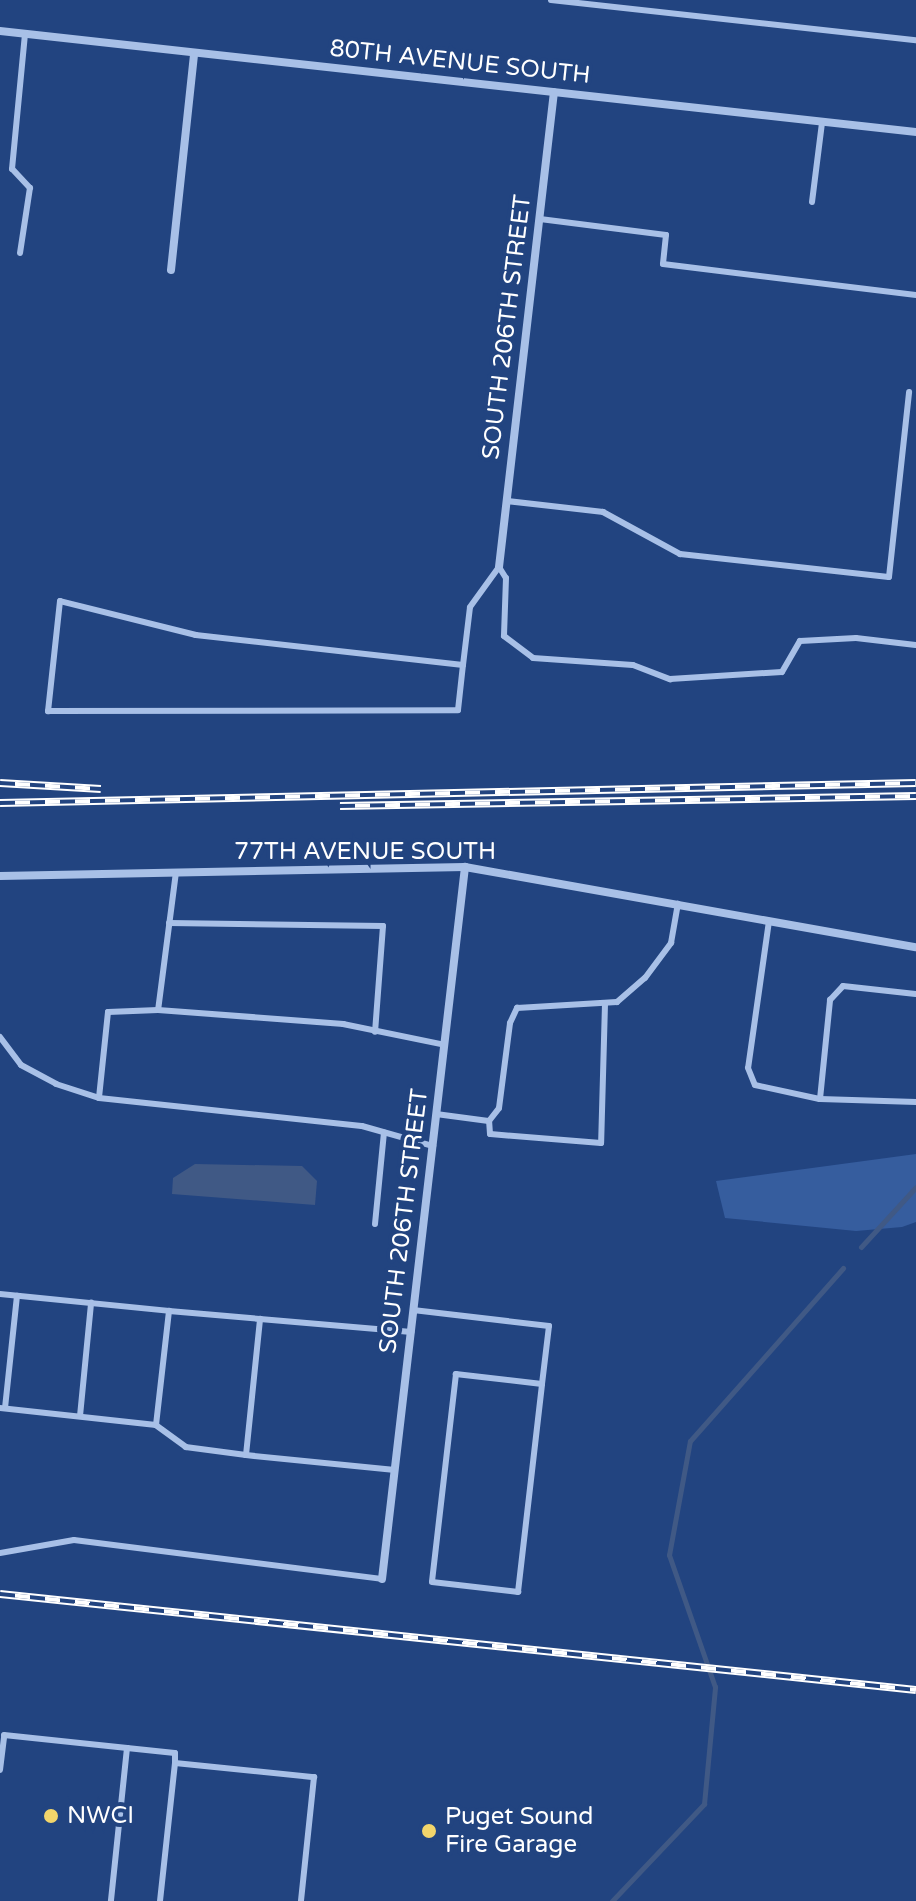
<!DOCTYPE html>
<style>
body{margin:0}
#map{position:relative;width:916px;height:1901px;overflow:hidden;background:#224480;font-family:"Varela Round",sans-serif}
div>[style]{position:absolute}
.green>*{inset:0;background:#365d9e}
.water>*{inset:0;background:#405985}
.stream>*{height:5px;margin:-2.5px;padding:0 2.5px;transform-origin:2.5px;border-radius:2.5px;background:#405985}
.service>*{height:6px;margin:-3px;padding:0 3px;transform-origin:3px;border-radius:3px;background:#a8c0e7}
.minor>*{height:8px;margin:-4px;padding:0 4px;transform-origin:4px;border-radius:4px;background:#a8c0e7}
.rail>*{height:8px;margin-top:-4px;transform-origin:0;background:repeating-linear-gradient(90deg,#224480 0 15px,#fff 0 30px);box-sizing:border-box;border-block:2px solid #fff}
.dots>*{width:22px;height:22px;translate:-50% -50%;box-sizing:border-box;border:4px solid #224480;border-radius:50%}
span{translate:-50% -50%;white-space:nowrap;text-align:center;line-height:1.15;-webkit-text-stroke:8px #224480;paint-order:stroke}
.street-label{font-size:24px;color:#fff}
.poi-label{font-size:24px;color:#fff}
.left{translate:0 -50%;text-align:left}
</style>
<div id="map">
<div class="green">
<i style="clip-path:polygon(916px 1154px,916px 1222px,902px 1227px,856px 1231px,725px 1218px,716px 1181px)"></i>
</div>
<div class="water">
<i style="clip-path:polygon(195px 1164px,302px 1166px,317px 1181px,315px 1205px,172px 1194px,173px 1178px)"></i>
</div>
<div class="stream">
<i style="left:861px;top:1247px;width:81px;rotate:-47.5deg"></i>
<i style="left:612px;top:1901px;width:134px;rotate:-46.5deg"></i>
<i style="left:704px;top:1804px;width:118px;rotate:-84.6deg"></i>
<i style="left:715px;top:1687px;width:140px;rotate:-109.2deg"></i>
<i style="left:669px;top:1555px;width:116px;rotate:-79.6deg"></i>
<i style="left:690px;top:1441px;width:231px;rotate:-48.5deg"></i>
</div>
<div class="service">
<i style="left:551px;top:0;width:367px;rotate:6.3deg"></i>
<i style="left:812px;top:202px;width:80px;rotate:-82.8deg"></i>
<i style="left:540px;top:219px;width:127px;rotate:7.2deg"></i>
<i style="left:666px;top:235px;width:29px;rotate:96deg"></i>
<i style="left:663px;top:264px;width:255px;rotate:7deg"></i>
<i style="left:20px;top:253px;width:66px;rotate:-81.3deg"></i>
<i style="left:30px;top:188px;width:26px;rotate:-133deg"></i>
<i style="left:12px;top:169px;width:136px;rotate:-84.5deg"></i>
<i style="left:507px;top:501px;width:97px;rotate:6.5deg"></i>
<i style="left:603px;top:512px;width:88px;rotate:28.6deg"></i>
<i style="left:680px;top:554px;width:210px;rotate:6.3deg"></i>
<i style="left:889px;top:577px;width:186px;rotate:-83.8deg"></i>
<i style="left:463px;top:665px;width:269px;rotate:-173.6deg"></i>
<i style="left:196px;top:635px;width:140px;rotate:-166deg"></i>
<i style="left:60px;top:601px;width:111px;rotate:96.2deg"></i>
<i style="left:48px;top:711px;width:410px;rotate:-0.1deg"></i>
<i style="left:458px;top:710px;width:45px;rotate:-83.7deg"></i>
<i style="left:463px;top:665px;width:58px;rotate:-83.1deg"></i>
<i style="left:470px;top:607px;width:49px;rotate:-54.1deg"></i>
<i style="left:499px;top:567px;width:13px;rotate:58deg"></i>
<i style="left:506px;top:578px;width:58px;rotate:92deg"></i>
<i style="left:504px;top:636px;width:36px;rotate:37deg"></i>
<i style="left:533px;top:658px;width:100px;rotate:4deg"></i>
<i style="left:633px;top:665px;width:40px;rotate:21deg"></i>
<i style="left:670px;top:679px;width:112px;rotate:-3.6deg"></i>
<i style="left:782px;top:672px;width:36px;rotate:-60deg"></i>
<i style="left:800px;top:641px;width:56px;rotate:-3.1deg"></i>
<i style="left:856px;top:638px;width:60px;rotate:6.7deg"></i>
<i style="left:176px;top:872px;width:139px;rotate:97.4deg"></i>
<i style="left:158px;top:1010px;width:186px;rotate:4.3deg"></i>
<i style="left:343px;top:1024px;width:104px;rotate:11.6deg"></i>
<i style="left:769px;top:921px;width:148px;rotate:98.1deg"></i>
<i style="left:748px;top:1068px;width:18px;rotate:68deg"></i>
<i style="left:755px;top:1085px;width:66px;rotate:12.2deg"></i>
<i style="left:820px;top:1099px;width:96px;rotate:1.8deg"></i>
<i style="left:169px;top:923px;width:214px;rotate:0.8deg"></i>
<i style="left:383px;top:926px;width:106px;rotate:94.3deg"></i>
<i style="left:605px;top:1004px;width:139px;rotate:91.6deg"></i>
<i style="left:601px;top:1143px;width:111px;rotate:-175.4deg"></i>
<i style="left:490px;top:1134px;width:13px;rotate:-94deg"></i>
<i style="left:489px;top:1121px;width:16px;rotate:-52deg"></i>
<i style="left:499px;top:1108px;width:86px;rotate:-82.6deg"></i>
<i style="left:510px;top:1023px;width:17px;rotate:-65deg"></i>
<i style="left:517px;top:1008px;width:100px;rotate:-3.4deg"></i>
<i style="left:617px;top:1002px;width:37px;rotate:-41deg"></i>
<i style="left:645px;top:978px;width:44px;rotate:-53.4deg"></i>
<i style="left:671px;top:943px;width:40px;rotate:-80deg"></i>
<i style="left:158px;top:1010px;width:50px;rotate:177.7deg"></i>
<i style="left:108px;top:1012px;width:86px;rotate:96deg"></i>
<i style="left:99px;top:1098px;width:264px;rotate:6.1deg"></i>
<i style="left:362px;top:1126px;width:74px;rotate:15.7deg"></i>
<i style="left:0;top:1037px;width:35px;rotate:53deg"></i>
<i style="left:21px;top:1065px;width:40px;rotate:28deg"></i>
<i style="left:56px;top:1084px;width:45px;rotate:18deg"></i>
<i style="left:820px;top:1099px;width:100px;rotate:-84.2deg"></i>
<i style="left:830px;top:1000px;width:19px;rotate:-47deg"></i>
<i style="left:843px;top:986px;width:73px;rotate:6.3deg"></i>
<i style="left:436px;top:1114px;width:53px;rotate:7.5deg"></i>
<i style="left:375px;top:1224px;width:92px;rotate:-84.4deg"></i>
<i style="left:0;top:1294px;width:170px;rotate:5.7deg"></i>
<i style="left:413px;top:1310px;width:137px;rotate:6.7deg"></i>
<i style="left:549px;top:1326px;width:58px;rotate:96.9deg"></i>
<i style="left:542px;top:1384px;width:87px;rotate:-173.4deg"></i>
<i style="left:456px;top:1374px;width:209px;rotate:96.6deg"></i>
<i style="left:432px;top:1582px;width:87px;rotate:6.6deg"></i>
<i style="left:518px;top:1592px;width:209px;rotate:-83.4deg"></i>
<i style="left:0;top:1408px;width:157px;rotate:6.2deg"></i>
<i style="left:5px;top:1408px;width:113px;rotate:-83.9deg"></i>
<i style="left:80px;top:1416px;width:114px;rotate:-84.4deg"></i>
<i style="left:246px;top:1455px;width:61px;rotate:-172.4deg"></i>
<i style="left:186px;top:1447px;width:37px;rotate:-144deg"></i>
<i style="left:156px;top:1425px;width:115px;rotate:-83.5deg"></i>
<i style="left:169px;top:1311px;width:91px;rotate:5deg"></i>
<i style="left:395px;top:1470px;width:150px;rotate:-174.3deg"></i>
<i style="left:246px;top:1455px;width:137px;rotate:-84.1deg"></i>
<i style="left:260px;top:1319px;width:152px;rotate:4.9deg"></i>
<i style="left:0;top:1553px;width:75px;rotate:-10deg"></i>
<i style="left:74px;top:1540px;width:310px;rotate:7.2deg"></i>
<i style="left:127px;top:1748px;width:48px;rotate:5.9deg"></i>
<i style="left:175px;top:1753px;width:10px;rotate:90deg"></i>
<i style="left:0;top:1770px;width:35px;rotate:-83deg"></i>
<i style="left:4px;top:1735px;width:124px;rotate:6deg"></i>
<i style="left:127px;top:1748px;width:154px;rotate:96deg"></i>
<i style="left:160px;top:1901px;width:139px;rotate:-83.8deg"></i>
<i style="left:175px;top:1763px;width:140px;rotate:5.8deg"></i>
<i style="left:314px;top:1777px;width:125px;rotate:96deg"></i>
</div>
<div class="minor">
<i style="left:0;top:31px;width:922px;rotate:6.29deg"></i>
<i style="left:171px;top:270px;width:218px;rotate:-83.9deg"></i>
<i style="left:499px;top:567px;width:478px;rotate:-83.4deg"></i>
<i style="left:0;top:876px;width:465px;rotate:-1.1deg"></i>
<i style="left:465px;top:867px;width:458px;rotate:10.1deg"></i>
<i style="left:382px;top:1579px;width:717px;rotate:-83.35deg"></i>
</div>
<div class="rail">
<i style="left:0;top:783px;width:101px;rotate:3.4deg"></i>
<i style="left:0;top:803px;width:916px;rotate:-1.25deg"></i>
<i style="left:340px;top:806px;width:576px;rotate:-0.99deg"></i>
<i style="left:0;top:1594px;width:921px;rotate:5.98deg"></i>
</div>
<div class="dots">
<i style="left:51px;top:1816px;background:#f2d56b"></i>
<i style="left:429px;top:1831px;background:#f2d56b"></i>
</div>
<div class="street-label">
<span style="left:460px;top:62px;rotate:6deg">80TH AVENUE SOUTH</span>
<span style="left:507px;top:327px;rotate:-83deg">SOUTH 206TH STREET</span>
<span style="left:365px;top:852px">77TH AVENUE SOUTH</span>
<span style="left:404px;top:1221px;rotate:-83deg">SOUTH 206TH STREET</span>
</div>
<div class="poi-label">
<span class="left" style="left:67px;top:1816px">NWCI</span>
<span class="left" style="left:445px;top:1831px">Puget Sound<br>Fire Garage</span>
</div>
</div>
